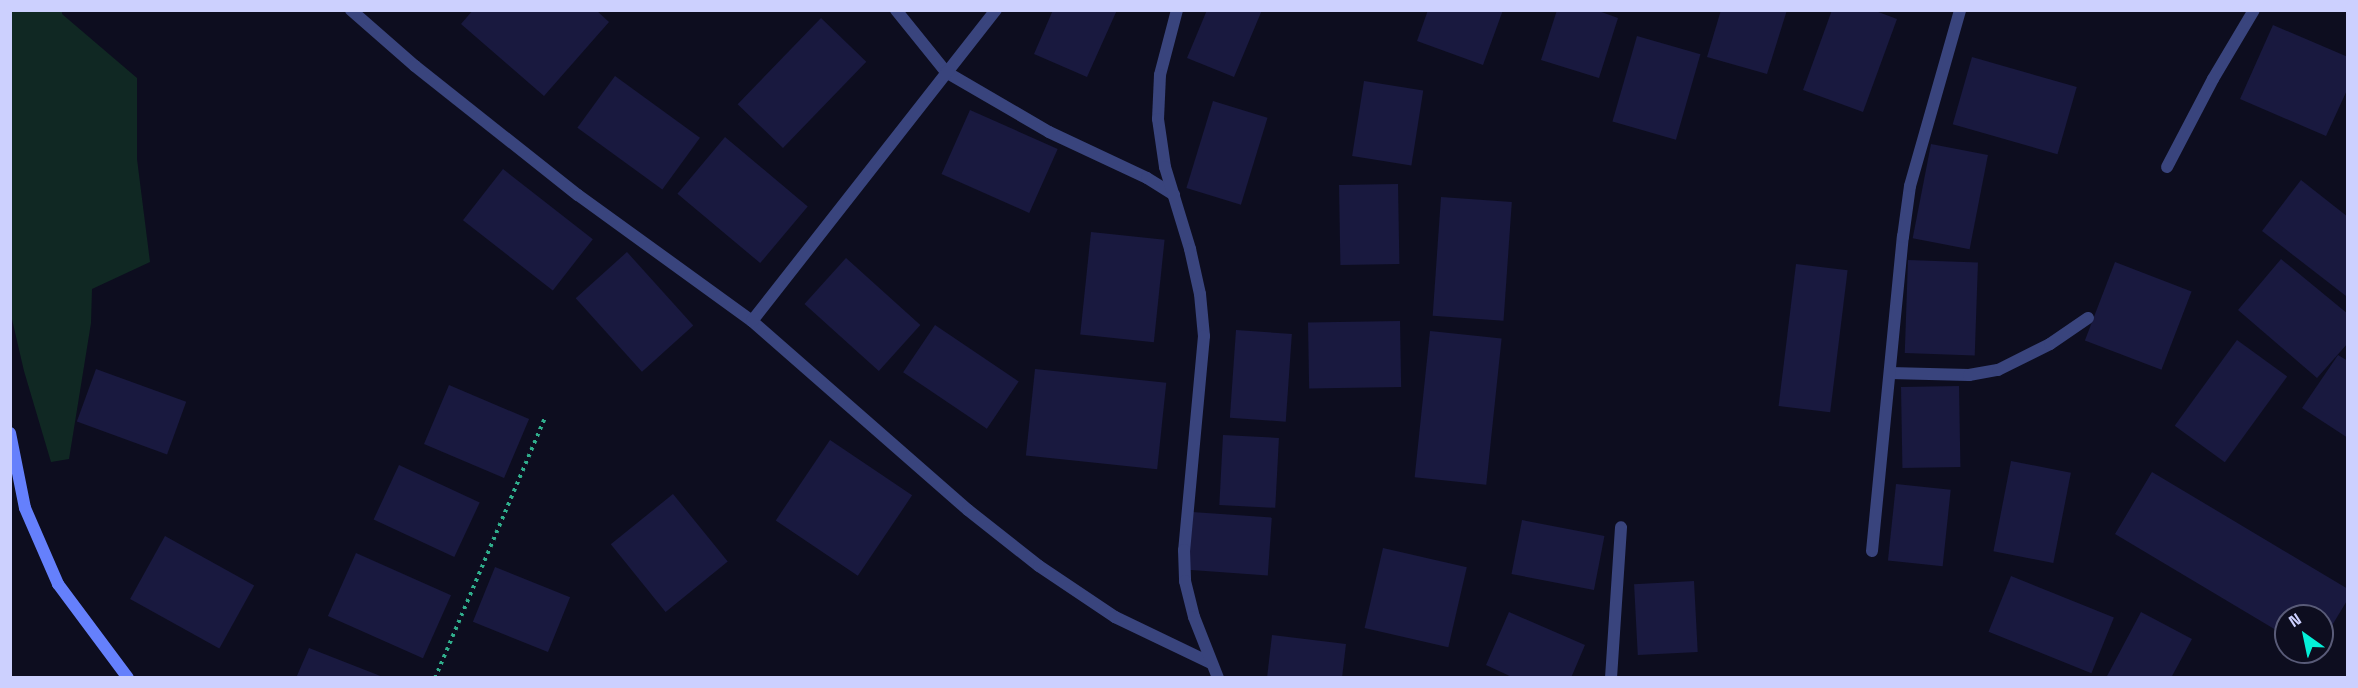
<!DOCTYPE html>
<style>
body{margin:0}
#map{position:relative;width:2358px;height:688px;overflow:hidden;background:#0d0d1f;font-family:"Space Grotesk",sans-serif}
div>[style]{position:absolute}
.green>*{inset:0;background:#102823}
.building>*{inset:0;background:#19193f;transform-origin:0 0}
.path>*{height:4px;margin-top:-2px;transform-origin:0;background:repeating-linear-gradient(90deg,#30ae8c 0 3px,transparent 0 7.5px)}
.street>*{height:12px;margin:-6px;padding:0 6px;transform-origin:6px;border-radius:6px;background:#39447d}
.secondary>*{height:12px;margin:-6px;padding:0 6px;transform-origin:6px;border-radius:6px;background:#6580fc}
span{translate:-50% -50%;white-space:nowrap;text-align:center;line-height:1.15;-webkit-text-stroke:5px #0d0d1f;paint-order:stroke}
.frame{position:absolute;inset:0;border:12px solid #ccd0fe;pointer-events:none}
.north{position:absolute;left:2274px;top:604px;width:60px;height:60px;box-sizing:border-box;background:#0d0d1f;border:2px solid #595b78;border-radius:50%;rotate:327deg;font-size:16px;font-weight:700;line-height:24px;text-align:center;color:#ccd0fe}
.north::after{content:'';display:block;margin:auto;width:21px;height:27px;background:#05f0d8;clip-path:polygon(50% 0,100% 100%,50% 72%,0 100%)}
</style>
<div id="map">
<div class="green">
<i style="clip-path:polygon(10px 11px,62px 11px,62px 14px,137px 78px,137px 159px,150px 262px,92px 289px,91px 323px,69px 459px,51px 462px,24px 371px,11px 315px)"></i>
</div>
<div class="building">
<i style="clip-path:polygon(473px 10px,596px 10px,609px 22px,544px 96px,461px 24px)"></i>
<i style="clip-path:polygon(1053px 10px,1117px 10px,1087px 77px,1034px 54px)"></i>
<i style="clip-path:polygon(1207px 10px,1262px 10px,1234px 77px,1187px 58px)"></i>
<i style="clip-path:polygon(1428px 10px,1503px 10px,1483px 65px,1417px 41px)"></i>
<i style="clip-path:polygon(1557px 10px,1596px 10px,1618px 18px,1599px 78px,1541px 60px)"></i>
<i style="clip-path:polygon(1721px 10px,1787px 10px,1767px 74px,1707px 57px)"></i>
<i style="clip-path:polygon(1832px 10px,1873px 10px,1897px 19px,1863px 112px,1803px 90px)"></i>
<i style="left:821px;top:18px;width:63px;height:120px;rotate:44deg"></i>
<i style="clip-path:polygon(2273px 25px,2348px 57px,2348px 88px,2326px 136px,2240px 99px)"></i>
<i style="left:1637px;top:36px;width:66px;height:89px;rotate:16deg"></i>
<i style="left:1972px;top:57px;width:109px;height:70px;rotate:16deg"></i>
<i style="left:615px;top:76px;width:105px;height:64px;rotate:36deg"></i>
<i style="left:1364px;top:81px;width:60px;height:76px;rotate:9deg"></i>
<i style="left:1213px;top:101px;width:57px;height:91px;rotate:17deg"></i>
<i style="left:970px;top:110px;width:96px;height:70px;rotate:24deg"></i>
<i style="left:725px;top:137px;width:108px;height:74px;rotate:40deg"></i>
<i style="left:1931px;top:144px;width:58px;height:96px;rotate:11deg"></i>
<i style="left:503px;top:169px;width:114px;height:65px;rotate:38deg"></i>
<i style="clip-path:polygon(2301px 180px,2348px 217px,2346px 296px,2262px 231px)"></i>
<i style="left:1398px;top:184px;width:80px;height:59px;rotate:89deg"></i>
<i style="left:1441px;top:197px;width:71px;height:119px;rotate:4deg"></i>
<i style="left:1091px;top:232px;width:74px;height:103px;rotate:6deg"></i>
<i style="left:627px;top:252px;width:99px;height:69px;rotate:48deg"></i>
<i style="left:846px;top:258px;width:100px;height:62px;rotate:42deg"></i>
<i style="clip-path:polygon(2281px 259px,2348px 314px,2348px 343px,2317px 378px,2238px 310px)"></i>
<i style="left:1908px;top:260px;width:70px;height:93px;rotate:2deg"></i>
<i style="left:2115px;top:262px;width:82px;height:84px;rotate:21deg"></i>
<i style="left:1796px;top:264px;width:52px;height:143px;rotate:7deg"></i>
<i style="left:1400px;top:321px;width:66px;height:92px;rotate:89deg"></i>
<i style="left:935px;top:325px;width:101px;height:57px;rotate:34deg"></i>
<i style="left:1236px;top:330px;width:56px;height:88px;rotate:4deg"></i>
<i style="left:1430px;top:331px;width:72px;height:147px;rotate:6deg"></i>
<i style="left:2237px;top:340px;width:62px;height:106px;rotate:36deg"></i>
<i style="clip-path:polygon(2338px 355px,2348px 361px,2348px 438px,2302px 408px)"></i>
<i style="left:96px;top:369px;width:96px;height:56px;rotate:20deg"></i>
<i style="left:1035px;top:369px;width:132px;height:87px;rotate:6deg"></i>
<i style="left:449px;top:385px;width:87px;height:64px;rotate:23deg"></i>
<i style="left:1959px;top:386px;width:81px;height:58px;rotate:89deg"></i>
<i style="left:1223px;top:435px;width:56px;height:70px;rotate:3deg"></i>
<i style="left:830px;top:440px;width:99px;height:97px;rotate:34deg"></i>
<i style="left:2011px;top:461px;width:61px;height:92px;rotate:11deg"></i>
<i style="left:399px;top:465px;width:89px;height:60px;rotate:25deg"></i>
<i style="clip-path:polygon(2152px 472px,2348px 589px,2348px 599px,2322px 642px,2322px 616px,2286px 616px,2286px 636px,2115px 534px)"></i>
<i style="left:1896px;top:484px;width:55px;height:77px;rotate:6deg"></i>
<i style="left:673px;top:494px;width:87px;height:80px;rotate:51deg"></i>
<i style="left:1192px;top:512px;width:80px;height:58px;rotate:4deg"></i>
<i style="left:1522px;top:520px;width:84px;height:55px;rotate:11deg"></i>
<i style="left:165px;top:536px;width:102px;height:72px;rotate:29deg"></i>
<i style="left:1383px;top:548px;width:86px;height:82px;rotate:13deg"></i>
<i style="left:356px;top:553px;width:104px;height:69px;rotate:24deg"></i>
<i style="left:495px;top:567px;width:81px;height:59px;rotate:22deg"></i>
<i style="left:2011px;top:576px;width:111px;height:60px;rotate:22deg"></i>
<i style="left:1694px;top:581px;width:71px;height:60px;rotate:87deg"></i>
<i style="clip-path:polygon(1509px 612px,1585px 645px,1571px 678px,1514px 678px,1486px 665px)"></i>
<i style="clip-path:polygon(2141px 612px,2192px 639px,2171px 678px,2106px 678px)"></i>
<i style="clip-path:polygon(1272px 635px,1346px 644px,1342px 678px,1267px 678px)"></i>
<i style="clip-path:polygon(309px 648px,383px 677px,383px 678px,296px 678px)"></i>
</div>
<div class="path">
<i style="left:435px;top:678px;width:282px;rotate:-67.1deg"></i>
</div>
<div class="street">
<i style="left:351px;top:10px;width:85px;rotate:41.2deg"></i>
<i style="left:415px;top:66px;width:208px;rotate:38.4deg"></i>
<i style="left:578px;top:195px;width:215px;rotate:35.9deg"></i>
<i style="left:752px;top:321px;width:287px;rotate:41.2deg"></i>
<i style="left:968px;top:510px;width:90px;rotate:38.3deg"></i>
<i style="left:1039px;top:566px;width:92px;rotate:33.9deg"></i>
<i style="left:1115px;top:617px;width:106px;rotate:25.6deg"></i>
<i style="left:896px;top:10px;width:80px;rotate:51.1deg"></i>
<i style="left:946px;top:72px;width:119px;rotate:30.2deg"></i>
<i style="left:1049px;top:132px;width:108px;rotate:25.1deg"></i>
<i style="left:1147px;top:178px;width:32px;rotate:32deg"></i>
<i style="left:1177px;top:10px;width:67px;rotate:104.7deg"></i>
<i style="left:1160px;top:75px;width:44px;rotate:92.6deg"></i>
<i style="left:1158px;top:119px;width:49px;rotate:81.7deg"></i>
<i style="left:1165px;top:167px;width:86px;rotate:73deg"></i>
<i style="left:1190px;top:249px;width:46px;rotate:77.5deg"></i>
<i style="left:1200px;top:294px;width:42px;rotate:84.6deg"></i>
<i style="left:1204px;top:336px;width:215px;rotate:95.3deg"></i>
<i style="left:1184px;top:550px;width:31px;rotate:88deg"></i>
<i style="left:1185px;top:581px;width:37px;rotate:76deg"></i>
<i style="left:1194px;top:617px;width:66px;rotate:68.5deg"></i>
<i style="left:2167px;top:167px;width:99px;rotate:-62.4deg"></i>
<i style="left:2213px;top:79px;width:80px;rotate:-59.3deg"></i>
<i style="left:752px;top:321px;width:395px;rotate:-51.9deg"></i>
<i style="left:1890px;top:373px;width:79px;rotate:1.5deg"></i>
<i style="left:1969px;top:375px;width:29px;rotate:-10deg"></i>
<i style="left:1998px;top:370px;width:58px;rotate:-26.6deg"></i>
<i style="left:2050px;top:344px;width:46px;rotate:-34.4deg"></i>
<i style="left:1872px;top:551px;width:316px;rotate:-84.4deg"></i>
<i style="left:1903px;top:237px;width:51px;rotate:-82.2deg"></i>
<i style="left:1910px;top:186px;width:183px;rotate:-74.1deg"></i>
<i style="left:1611px;top:678px;width:151px;rotate:-86.2deg"></i>
</div>
<div class="secondary">
<i style="left:10px;top:433px;width:76px;rotate:78.7deg"></i>
<i style="left:25px;top:508px;width:83px;rotate:66.5deg"></i>
<i style="left:58px;top:584px;width:117px;rotate:53.3deg"></i>
</div>
<div class="frame"></div>
<div class="north">N</div>
</div>
